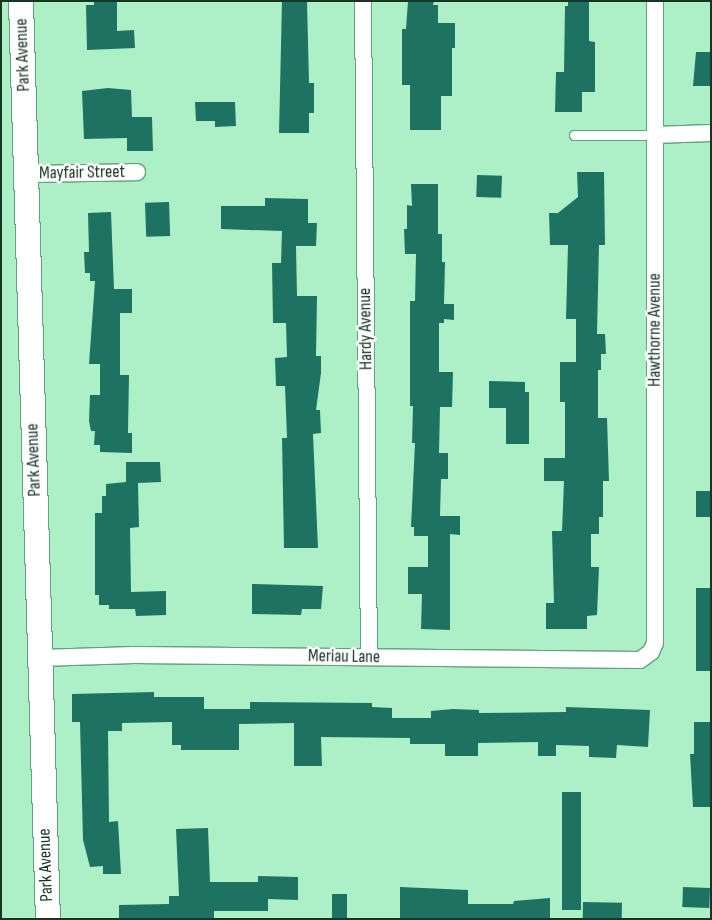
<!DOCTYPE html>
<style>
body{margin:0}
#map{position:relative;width:712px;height:920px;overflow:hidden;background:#adf0c7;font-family:"Sofia Sans Condensed",sans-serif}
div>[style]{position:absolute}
.building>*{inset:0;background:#1d7262;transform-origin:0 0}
.roads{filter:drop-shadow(1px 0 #62a37d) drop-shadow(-1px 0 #62a37d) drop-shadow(0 1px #62a37d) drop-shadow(0 -1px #62a37d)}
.lane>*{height:9px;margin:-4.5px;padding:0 4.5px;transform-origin:4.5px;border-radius:4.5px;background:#fff}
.street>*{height:16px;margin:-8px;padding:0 8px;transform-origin:8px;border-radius:8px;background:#fff}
.secondary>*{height:24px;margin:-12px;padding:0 12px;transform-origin:12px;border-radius:12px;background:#fff}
span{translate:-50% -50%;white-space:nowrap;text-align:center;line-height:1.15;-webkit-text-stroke:5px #fff;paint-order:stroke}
.street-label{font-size:18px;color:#193425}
.frame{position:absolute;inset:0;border:2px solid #193425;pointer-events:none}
</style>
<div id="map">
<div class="building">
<i style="clip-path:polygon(94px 1px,117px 1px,117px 31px,134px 30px,135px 48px,87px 50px,86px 5px,94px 5px)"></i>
<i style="clip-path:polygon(282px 1px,307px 1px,309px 83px,314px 83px,314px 113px,309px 113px,309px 133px,279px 133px)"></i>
<i style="clip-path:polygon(408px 1px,434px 1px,433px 5px,438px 5px,438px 23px,455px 23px,455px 48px,452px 48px,452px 96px,441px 96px,441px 130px,410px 130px,410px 85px,402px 85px,402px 29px,406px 29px)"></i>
<i style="clip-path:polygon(568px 1px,589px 1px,589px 41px,595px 42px,595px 92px,582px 92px,582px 112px,555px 112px,556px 72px,564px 72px,565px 6px,568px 6px)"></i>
<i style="clip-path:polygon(696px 52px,711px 52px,711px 86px,693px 86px)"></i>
<i style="clip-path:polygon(108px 88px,131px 90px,132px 117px,152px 117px,153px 151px,127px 151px,127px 138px,84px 139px,82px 91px)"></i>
<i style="clip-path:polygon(195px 102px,235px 102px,236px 126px,215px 127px,215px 121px,196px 121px)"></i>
<i style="clip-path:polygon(577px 172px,604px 172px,605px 245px,599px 245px,597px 334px,605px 334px,606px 354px,601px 354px,601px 370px,598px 370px,598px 418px,607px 418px,609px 481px,603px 481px,603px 517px,599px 517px,599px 534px,591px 534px,591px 567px,599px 567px,597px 615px,587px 616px,587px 629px,546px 629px,546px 603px,554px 603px,552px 531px,562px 531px,564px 481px,544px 481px,544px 458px,565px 458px,565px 402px,560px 402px,560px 362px,576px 362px,576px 319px,566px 319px,568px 245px,550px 245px,549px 213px,558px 213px,578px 197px)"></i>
<i style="left:477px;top:175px;width:25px;height:22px;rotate:2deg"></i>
<i style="clip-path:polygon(411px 184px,438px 184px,438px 234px,442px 234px,442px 262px,445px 262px,444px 304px,454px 304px,454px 320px,444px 319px,444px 323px,439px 323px,439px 372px,453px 372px,452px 407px,440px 407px,439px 453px,448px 453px,448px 479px,441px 479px,440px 516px,460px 516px,460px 535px,450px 534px,450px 630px,421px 629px,422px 594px,408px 594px,408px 567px,428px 567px,428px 536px,414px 536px,414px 527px,411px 527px,415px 443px,412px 443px,413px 406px,410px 406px,410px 301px,415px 301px,416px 254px,405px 254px,404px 229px,407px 229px,407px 205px,412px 206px)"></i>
<i style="clip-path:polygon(265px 198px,308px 199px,308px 223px,317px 223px,316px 246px,296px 246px,297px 296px,317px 296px,316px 356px,321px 356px,321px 373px,316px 410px,320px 410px,321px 433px,313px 434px,318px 548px,284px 548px,282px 438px,287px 438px,285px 386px,276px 386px,275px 358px,287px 357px,286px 323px,273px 323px,272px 263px,281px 263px,282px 231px,221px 229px,221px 206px,265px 206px)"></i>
<i style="left:169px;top:202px;width:34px;height:24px;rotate:88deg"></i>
<i style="clip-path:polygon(111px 212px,114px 289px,132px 289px,132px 313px,120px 313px,120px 375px,129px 375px,128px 433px,132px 433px,132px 453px,100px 452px,100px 445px,94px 445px,95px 431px,91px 431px,89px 421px,90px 395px,100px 395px,100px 364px,89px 364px,95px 281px,90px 281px,90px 273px,85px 273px,84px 252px,89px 252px,88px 213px)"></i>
<i style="clip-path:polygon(489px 381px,525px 382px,525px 392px,529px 392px,529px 444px,506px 444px,506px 408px,489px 408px)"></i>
<i style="clip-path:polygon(126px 462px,160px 462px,161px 482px,138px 483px,139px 527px,130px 528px,131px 592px,166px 591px,166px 615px,136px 616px,135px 609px,109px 609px,109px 605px,99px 605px,99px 595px,95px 595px,95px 513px,102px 513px,102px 496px,106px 496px,106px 484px,126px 482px)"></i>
<i style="left:711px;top:491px;width:26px;height:15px;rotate:90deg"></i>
<i style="clip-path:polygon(252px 584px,323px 586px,321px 609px,302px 609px,301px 615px,252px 614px)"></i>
<i style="left:711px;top:588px;width:83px;height:15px;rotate:90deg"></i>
<i style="clip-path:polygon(154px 692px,154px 697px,204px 697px,204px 709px,250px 709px,250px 702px,372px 703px,372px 707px,392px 708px,392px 718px,431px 718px,431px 711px,453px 709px,479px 710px,479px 713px,566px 712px,566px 707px,650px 710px,648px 747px,617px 745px,616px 758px,589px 757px,589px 746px,556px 745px,556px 756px,538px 756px,538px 742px,478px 743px,478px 756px,445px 756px,445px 744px,410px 744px,410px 738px,321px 737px,322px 766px,294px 766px,294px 723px,239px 724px,239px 750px,181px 750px,181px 745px,172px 745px,172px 722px,122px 723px,122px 731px,108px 731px,109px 822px,118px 821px,121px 874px,103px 874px,103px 866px,90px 867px,83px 840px,80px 722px,72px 722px,72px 694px)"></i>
<i style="clip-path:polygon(694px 722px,711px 722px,711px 807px,693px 807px,690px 754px,694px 754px)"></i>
<i style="left:562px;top:792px;width:19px;height:118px"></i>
<i style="clip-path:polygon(208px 828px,210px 882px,258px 882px,258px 876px,298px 877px,298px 900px,268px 899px,268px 911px,214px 911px,214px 919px,119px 919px,119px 905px,169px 904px,169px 896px,179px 896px,176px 829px)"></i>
<i style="clip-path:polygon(400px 887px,468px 890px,468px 904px,513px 904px,514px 901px,550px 898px,550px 919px,400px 919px)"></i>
<i style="left:683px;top:887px;width:27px;height:20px;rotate:2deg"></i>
<i style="left:332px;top:894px;width:15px;height:25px"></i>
<i style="left:583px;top:902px;width:39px;height:17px;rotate:1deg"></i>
</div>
<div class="roads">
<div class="lane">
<i style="left:574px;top:135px;width:81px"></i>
</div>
<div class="street">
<i style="left:363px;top:1px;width:656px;rotate:89.48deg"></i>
<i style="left:655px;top:135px;width:56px;rotate:-2deg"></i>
<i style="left:26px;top:174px;width:111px;rotate:-1deg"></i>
<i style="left:40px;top:658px;width:94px;rotate:-1.8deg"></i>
<i style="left:134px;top:655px;width:506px;rotate:0.57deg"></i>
<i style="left:640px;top:660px;width:14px;rotate:-36deg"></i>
<i style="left:651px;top:652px;width:10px;rotate:-66deg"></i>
<i style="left:655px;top:643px;width:642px;rotate:-90deg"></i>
</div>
<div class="secondary">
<i style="left:21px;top:1px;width:918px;rotate:88.32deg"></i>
</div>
</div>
<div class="street-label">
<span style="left:23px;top:55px;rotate:-92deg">Park Avenue</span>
<span style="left:82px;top:173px;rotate:-1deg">Mayfair Street</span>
<span style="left:366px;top:329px;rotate:-91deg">Hardy Avenue</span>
<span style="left:655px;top:330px;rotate:-90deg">Hawthorne Avenue</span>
<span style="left:34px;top:460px;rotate:-92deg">Park Avenue</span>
<span style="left:344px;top:657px;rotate:1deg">Meriau Lane</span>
<span style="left:46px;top:865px;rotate:-92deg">Park Avenue</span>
</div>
<div class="frame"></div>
</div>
